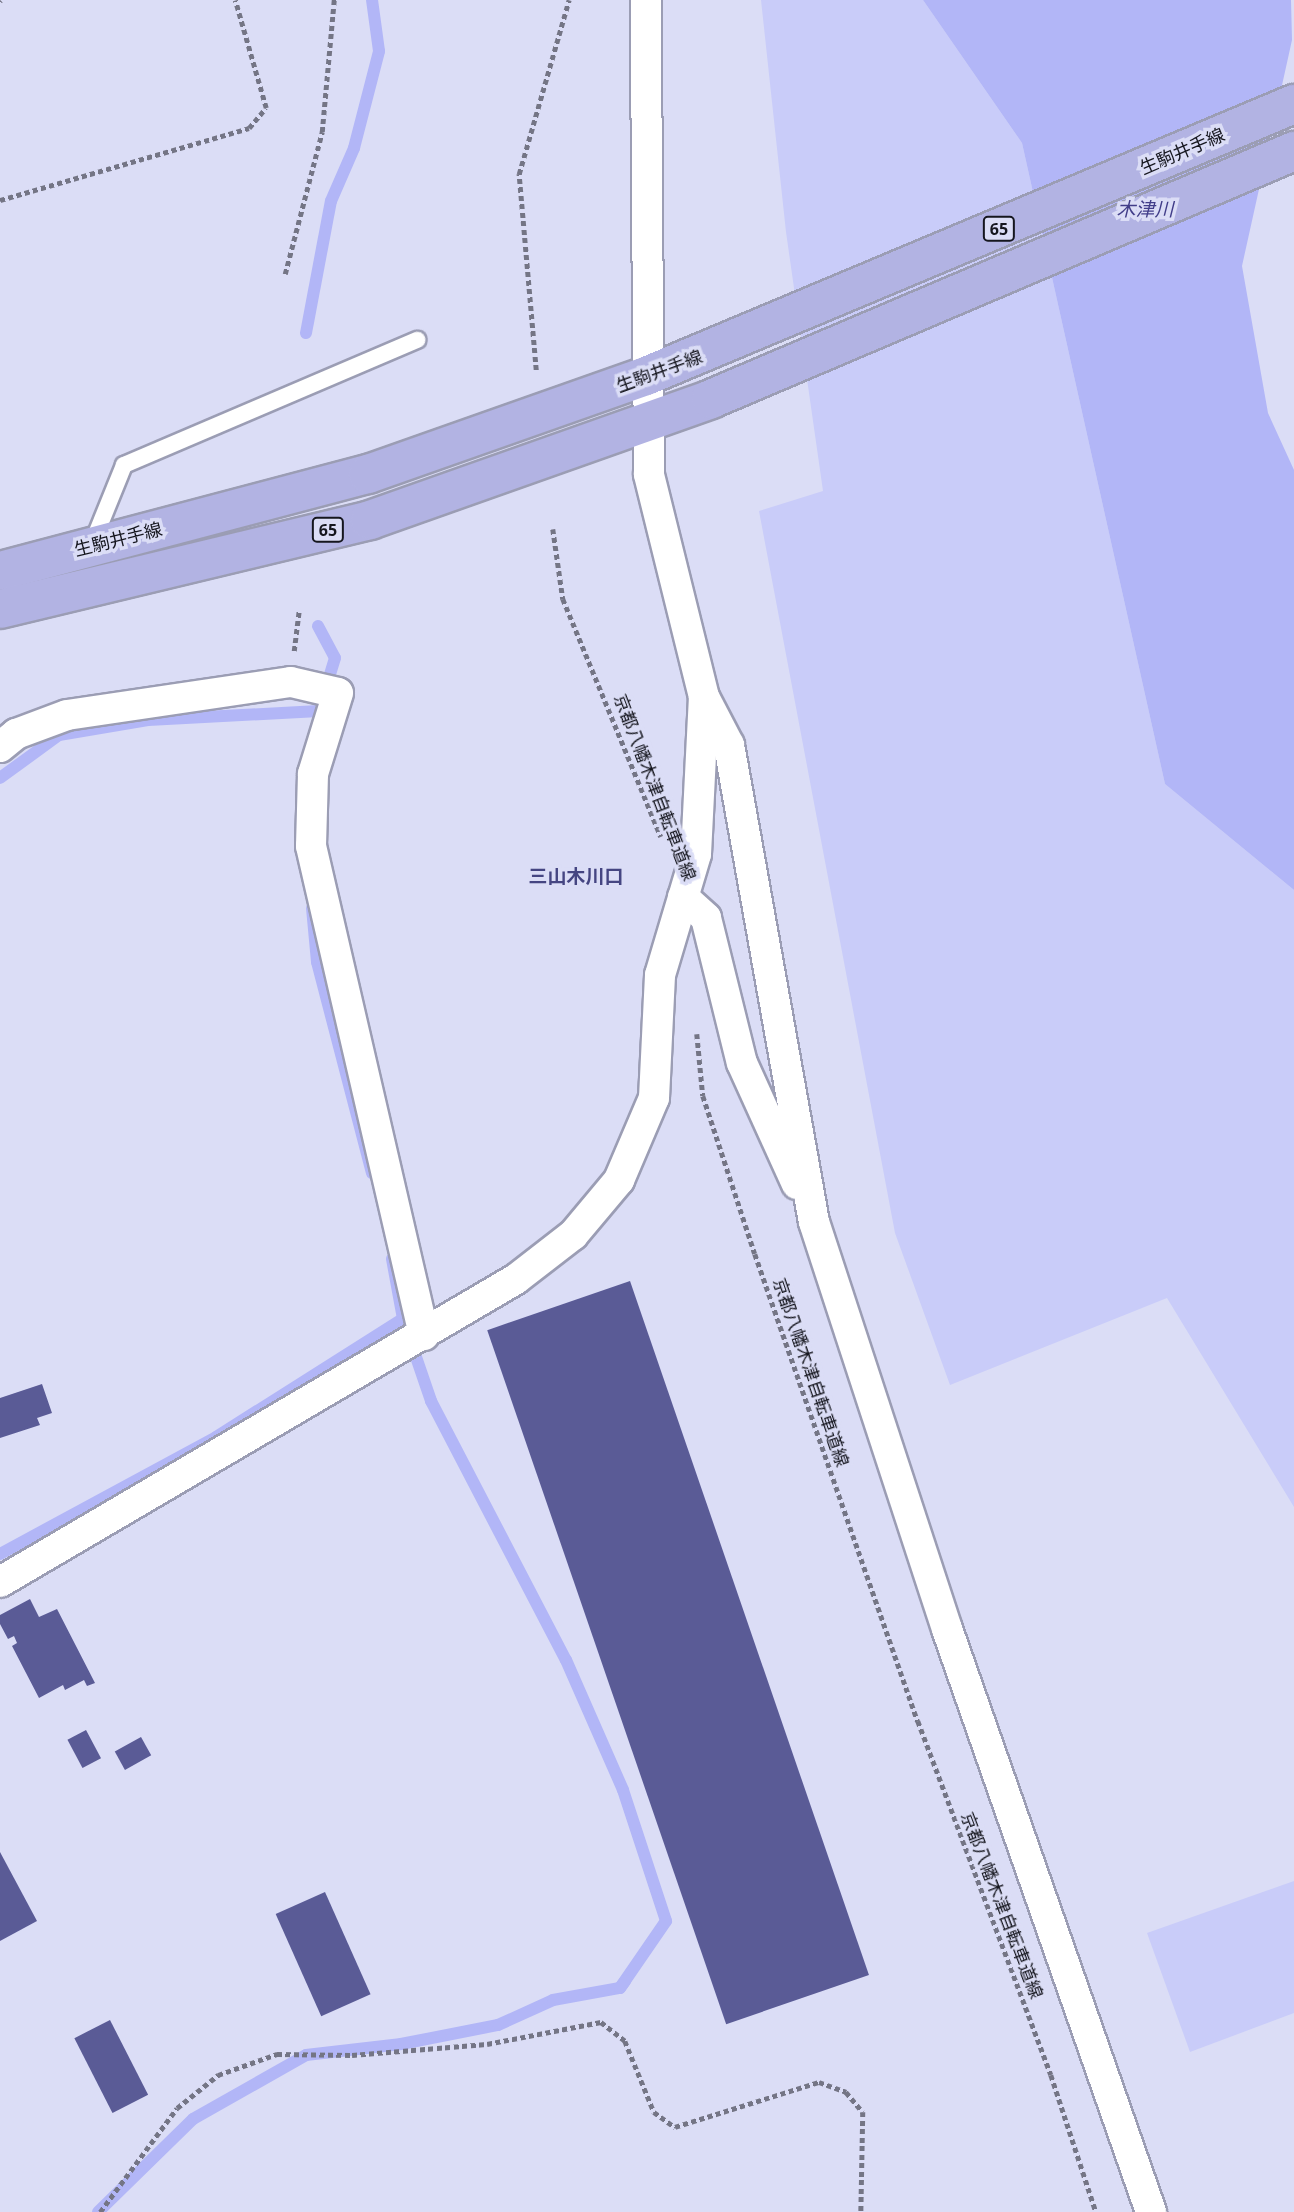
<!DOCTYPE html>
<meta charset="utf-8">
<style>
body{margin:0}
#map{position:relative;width:1294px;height:2212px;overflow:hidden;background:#dbddf6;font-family:"Open Sans","Noto Sans JP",sans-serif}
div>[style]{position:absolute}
.green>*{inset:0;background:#c9ccf9}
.water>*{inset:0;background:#b2b6f7}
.stream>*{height:12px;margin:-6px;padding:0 6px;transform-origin:6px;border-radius:6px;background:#b2b6f7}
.building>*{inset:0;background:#5a5b96;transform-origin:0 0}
.path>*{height:4.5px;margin-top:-2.25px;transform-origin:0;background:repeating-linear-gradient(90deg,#747585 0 5px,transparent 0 8.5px)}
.roads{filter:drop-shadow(2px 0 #9b9db4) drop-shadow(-2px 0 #9b9db4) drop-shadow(0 2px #9b9db4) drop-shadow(0 -2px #9b9db4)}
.lane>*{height:16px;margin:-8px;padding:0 8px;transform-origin:8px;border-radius:8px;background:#fff}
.street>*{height:30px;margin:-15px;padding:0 15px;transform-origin:15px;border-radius:15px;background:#fff}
.primary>*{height:38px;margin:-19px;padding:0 19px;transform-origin:19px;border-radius:19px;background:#b2b3e3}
span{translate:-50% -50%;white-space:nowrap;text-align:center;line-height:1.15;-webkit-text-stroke:7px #dbddf6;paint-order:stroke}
.shield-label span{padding:2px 5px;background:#dbddf6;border:2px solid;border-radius:5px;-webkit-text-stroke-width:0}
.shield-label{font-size:16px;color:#15161e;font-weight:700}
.street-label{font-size:18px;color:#15161e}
.water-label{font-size:19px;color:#413d89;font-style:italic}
.neighbourhood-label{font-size:19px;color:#454582;font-weight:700}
</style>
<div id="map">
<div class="green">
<i style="clip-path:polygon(761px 0,923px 0,1022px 143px,1165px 784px,1294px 890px,1294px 1507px,1167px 1298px,950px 1385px,895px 1233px,759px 511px,823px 491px,786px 232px)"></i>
<i style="clip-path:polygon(1294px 1881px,1294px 2013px,1190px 2052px,1147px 1933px)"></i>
</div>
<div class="water">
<i style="clip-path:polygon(923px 0,1291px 0,1292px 40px,1242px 266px,1268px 413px,1294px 470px,1294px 890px,1165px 784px,1022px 143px)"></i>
</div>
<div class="stream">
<i style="left:306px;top:333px;width:134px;rotate:-79.3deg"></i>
<i style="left:331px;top:201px;width:58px;rotate:-66.5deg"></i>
<i style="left:354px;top:148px;width:100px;rotate:-75.5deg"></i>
<i style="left:379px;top:51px;width:51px;rotate:-97.8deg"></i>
<i style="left:318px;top:626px;width:36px;rotate:62deg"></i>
<i style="left:335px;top:658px;width:34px;rotate:107deg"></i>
<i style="left:0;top:778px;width:73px;rotate:-36.1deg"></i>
<i style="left:59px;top:735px;width:90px;rotate:-9.6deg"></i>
<i style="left:148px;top:720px;width:171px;rotate:-3deg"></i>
<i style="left:312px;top:908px;width:54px;rotate:84.7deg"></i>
<i style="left:317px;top:962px;width:218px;rotate:75.4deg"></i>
<i style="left:392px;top:1259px;width:61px;rotate:79.6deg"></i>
<i style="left:403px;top:1319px;width:87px;rotate:71.1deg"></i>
<i style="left:431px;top:1401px;width:292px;rotate:62.5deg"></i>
<i style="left:566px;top:1660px;width:142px;rotate:66.3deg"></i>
<i style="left:623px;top:1790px;width:138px;rotate:71.8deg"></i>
<i style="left:666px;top:1921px;width:81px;rotate:124.5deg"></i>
<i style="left:0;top:1554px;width:246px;rotate:-28.4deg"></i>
<i style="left:216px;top:1437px;width:221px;rotate:-32.3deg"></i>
<i style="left:98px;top:2212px;width:133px;rotate:-44.4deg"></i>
<i style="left:193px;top:2119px;width:130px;rotate:-29.5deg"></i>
<i style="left:306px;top:2055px;width:96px;rotate:-6.6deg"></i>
<i style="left:401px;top:2044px;width:99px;rotate:-11.1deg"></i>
<i style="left:498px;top:2025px;width:60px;rotate:-24.4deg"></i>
<i style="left:553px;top:2000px;width:68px;rotate:-10.2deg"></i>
<i style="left:620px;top:1988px;width:9px;rotate:-54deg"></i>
</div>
<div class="building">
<i style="left:630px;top:1281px;width:734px;height:151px;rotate:71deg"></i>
<i style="clip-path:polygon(42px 1384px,52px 1413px,37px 1418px,40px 1425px,0 1438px,0 1398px)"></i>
<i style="clip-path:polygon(30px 1599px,39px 1617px,57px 1609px,95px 1683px,87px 1686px,84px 1680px,65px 1690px,63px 1685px,39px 1698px,12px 1646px,17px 1643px,14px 1636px,8px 1639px,0 1624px,0 1615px)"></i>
<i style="left:86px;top:1730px;width:32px;height:21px;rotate:62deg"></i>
<i style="left:141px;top:1737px;width:21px;height:30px;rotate:61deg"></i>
<i style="clip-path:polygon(0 1852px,37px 1921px,0 1941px)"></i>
<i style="left:325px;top:1892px;width:112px;height:54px;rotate:66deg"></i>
<i style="left:110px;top:2020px;width:84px;height:40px;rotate:63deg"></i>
</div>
<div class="path">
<i style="left:0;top:1px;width:1px;rotate:-45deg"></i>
<i style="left:0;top:200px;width:259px;rotate:-16.1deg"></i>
<i style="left:249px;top:128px;width:26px;rotate:-50deg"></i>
<i style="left:266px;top:108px;width:112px;rotate:-106deg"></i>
<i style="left:285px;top:274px;width:147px;rotate:-75.4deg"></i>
<i style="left:322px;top:132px;width:133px;rotate:-84.8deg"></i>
<i style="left:536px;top:370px;width:197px;rotate:-95deg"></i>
<i style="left:519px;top:174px;width:181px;rotate:-74deg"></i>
<i style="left:553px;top:529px;width:71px;rotate:81.9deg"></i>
<i style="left:563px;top:599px;width:257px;rotate:67.6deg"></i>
<i style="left:294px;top:651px;width:41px;rotate:-83deg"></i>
<i style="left:697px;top:1034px;width:62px;rotate:84.5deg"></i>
<i style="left:703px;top:1096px;width:166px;rotate:71.8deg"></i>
<i style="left:755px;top:1254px;width:495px;rotate:70.8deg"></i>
<i style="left:918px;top:1721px;width:378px;rotate:69.4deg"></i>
<i style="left:1051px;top:2075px;width:144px;rotate:71.8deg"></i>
<i style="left:100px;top:2212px;width:129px;rotate:-53.5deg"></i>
<i style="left:177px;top:2108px;width:53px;rotate:-38.8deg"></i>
<i style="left:218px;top:2075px;width:63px;rotate:-19.6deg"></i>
<i style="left:277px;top:2054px;width:75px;rotate:0.8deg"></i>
<i style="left:352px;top:2055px;width:135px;rotate:-4.7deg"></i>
<i style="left:487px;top:2044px;width:116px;rotate:-10.9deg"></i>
<i style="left:601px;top:2022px;width:31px;rotate:38deg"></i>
<i style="left:625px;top:2041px;width:77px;rotate:67.8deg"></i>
<i style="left:654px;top:2112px;width:26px;rotate:36deg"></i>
<i style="left:675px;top:2127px;width:151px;rotate:-17.4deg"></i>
<i style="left:819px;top:2082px;width:29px;rotate:20deg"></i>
<i style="left:846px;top:2092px;width:26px;rotate:50deg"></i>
<i style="left:863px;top:2112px;width:100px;rotate:91.1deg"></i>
</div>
<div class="roads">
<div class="lane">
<i style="left:92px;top:544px;width:85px;rotate:-67.9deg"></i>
<i style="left:124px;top:465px;width:319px;rotate:-23.1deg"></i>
</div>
<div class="street">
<i style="left:704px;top:697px;width:54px;rotate:62.5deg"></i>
<i style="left:729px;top:745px;width:485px;rotate:79.9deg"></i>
<i style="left:814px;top:1222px;width:428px;rotate:71.9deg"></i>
<i style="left:947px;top:1629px;width:618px;rotate:70.71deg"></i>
<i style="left:0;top:747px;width:21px;rotate:-39deg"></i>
<i style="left:16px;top:734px;width:54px;rotate:-20.4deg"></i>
<i style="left:67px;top:715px;width:226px;rotate:-8.4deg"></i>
<i style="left:291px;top:682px;width:48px;rotate:13.2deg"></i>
<i style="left:338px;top:693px;width:85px;rotate:107.2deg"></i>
<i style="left:313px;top:774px;width:72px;rotate:91.6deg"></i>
<i style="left:311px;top:846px;width:502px;rotate:76.99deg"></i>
<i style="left:683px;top:897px;width:31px;rotate:42deg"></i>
<i style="left:706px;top:918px;width:149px;rotate:76.1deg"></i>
<i style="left:742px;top:1063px;width:133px;rotate:65.6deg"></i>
<i style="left:0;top:1582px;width:598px;rotate:-30.42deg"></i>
<i style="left:516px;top:1279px;width:72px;rotate:-37.7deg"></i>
<i style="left:573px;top:1235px;width:72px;rotate:-50.1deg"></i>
<i style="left:619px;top:1180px;width:89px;rotate:-66.9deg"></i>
<i style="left:654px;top:1098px;width:123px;rotate:-87.2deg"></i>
<i style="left:660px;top:975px;width:126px;rotate:-73.4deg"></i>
<i style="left:696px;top:854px;width:157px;rotate:-87.1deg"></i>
<i style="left:704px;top:697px;width:230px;rotate:-103.9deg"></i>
<i style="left:649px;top:474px;width:474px;rotate:-90.4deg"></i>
</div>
<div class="primary">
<i style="left:0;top:571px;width:381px;rotate:-14.8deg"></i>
<i style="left:368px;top:474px;width:295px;rotate:-19.4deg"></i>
<i style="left:646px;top:376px;width:703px;rotate:-22.77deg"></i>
<i style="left:0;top:609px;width:381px;rotate:-13.5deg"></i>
<i style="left:370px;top:520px;width:362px;rotate:-19.5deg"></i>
<i style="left:711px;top:399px;width:634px;rotate:-23.04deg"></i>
</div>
</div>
<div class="shield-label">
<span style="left:999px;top:229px">65</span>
<span style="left:328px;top:530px">65</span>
</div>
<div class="street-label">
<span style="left:1182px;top:151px;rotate:-23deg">生駒井手線</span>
<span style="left:659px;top:371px;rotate:-20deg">生駒井手線</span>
<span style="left:118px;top:539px;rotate:-14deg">生駒井手線</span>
<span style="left:655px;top:787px;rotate:69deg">京都八幡木津自転車道線</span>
<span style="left:811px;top:1372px;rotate:71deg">京都八幡木津自転車道線</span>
<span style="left:1002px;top:1905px;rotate:69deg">京都八幡木津自転車道線</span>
</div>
<div class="water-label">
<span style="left:1145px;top:210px">木津川</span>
</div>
<div class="neighbourhood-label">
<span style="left:576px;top:877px">三山木川口</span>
</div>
</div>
